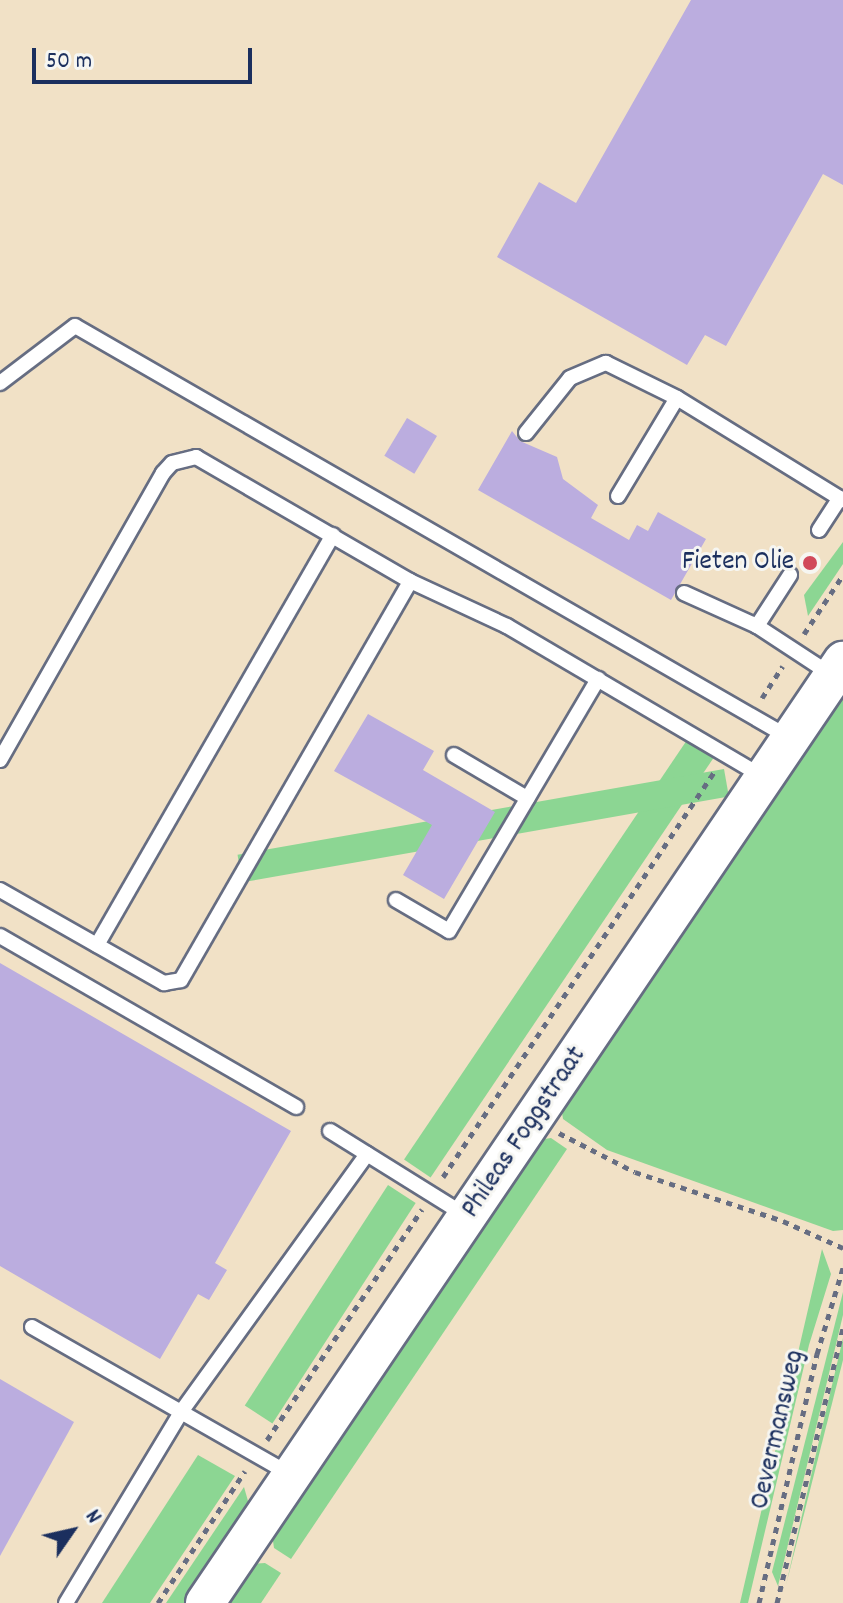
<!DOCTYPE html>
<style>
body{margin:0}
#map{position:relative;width:843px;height:1603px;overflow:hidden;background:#f1e1c6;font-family:Dekko,sans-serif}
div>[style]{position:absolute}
.green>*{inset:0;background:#8cd693;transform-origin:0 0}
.building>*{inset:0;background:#bbaddf;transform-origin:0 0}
.path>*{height:5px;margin-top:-2.5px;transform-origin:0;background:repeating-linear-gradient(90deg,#666d82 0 6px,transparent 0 12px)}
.roads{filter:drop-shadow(2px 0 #666d82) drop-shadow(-2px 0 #666d82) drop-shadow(0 2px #666d82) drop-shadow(0 -2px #666d82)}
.service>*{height:14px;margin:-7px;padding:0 7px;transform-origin:7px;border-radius:7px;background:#fff}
.tertiary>*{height:38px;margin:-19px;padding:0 19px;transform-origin:19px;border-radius:19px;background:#fff}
.dots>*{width:22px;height:22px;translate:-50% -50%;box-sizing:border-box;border:4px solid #f6f6f2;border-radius:50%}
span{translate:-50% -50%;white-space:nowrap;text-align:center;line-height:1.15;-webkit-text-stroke:6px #f6f6f2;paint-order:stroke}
.poi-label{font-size:28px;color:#1b2f5e}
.right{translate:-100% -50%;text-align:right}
.street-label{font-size:28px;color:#1b2f5e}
.north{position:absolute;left:32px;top:1491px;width:80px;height:80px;-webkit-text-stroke:6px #f6f6f2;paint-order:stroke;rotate:56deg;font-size:22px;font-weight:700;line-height:32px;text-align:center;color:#1b2f5e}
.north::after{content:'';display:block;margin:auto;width:28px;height:36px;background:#1b2f5e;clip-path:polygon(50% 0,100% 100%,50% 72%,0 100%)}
.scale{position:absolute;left:32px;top:48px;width:220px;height:36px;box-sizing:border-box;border:4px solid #1b2f5e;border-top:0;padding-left:10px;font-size:24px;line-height:28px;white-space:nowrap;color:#1b2f5e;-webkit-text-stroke:6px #f6f6f2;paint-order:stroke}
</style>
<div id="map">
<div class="green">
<i style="clip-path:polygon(843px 542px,843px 564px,808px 616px,804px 595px)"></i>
<i style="clip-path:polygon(843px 687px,843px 1230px,833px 1231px,607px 1150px,563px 1119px,561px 1106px)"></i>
<i style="left:687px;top:740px;width:32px;height:506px;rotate:34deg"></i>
<i style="left:724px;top:769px;width:28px;height:494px;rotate:80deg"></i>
<i style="clip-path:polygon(551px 1138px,567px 1149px,291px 1559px,274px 1548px,272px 1534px,538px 1140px)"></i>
<i style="left:388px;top:1185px;width:33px;height:263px;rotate:33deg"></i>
<i style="clip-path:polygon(822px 1249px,831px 1274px,809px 1345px,748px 1603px,740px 1603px)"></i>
<i style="clip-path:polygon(843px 1292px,843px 1315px,778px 1586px,772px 1572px)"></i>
<i style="clip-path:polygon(843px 1338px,843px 1360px,786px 1585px,819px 1441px)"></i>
<i style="clip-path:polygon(198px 1455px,235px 1476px,150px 1603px,102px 1603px)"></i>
<i style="clip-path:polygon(244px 1487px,250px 1508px,185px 1603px,166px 1603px)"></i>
<i style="clip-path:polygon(265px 1563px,281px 1573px,261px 1603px,225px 1603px,251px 1564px)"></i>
</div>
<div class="building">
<i style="clip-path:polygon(691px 0,843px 0,843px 185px,823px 174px,726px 346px,705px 335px,687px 365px,497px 257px,539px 182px,576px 203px)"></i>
<i style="left:407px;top:418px;width:35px;height:44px;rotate:31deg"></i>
<i style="clip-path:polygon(512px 431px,520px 441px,557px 457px,563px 479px,598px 505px,591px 518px,629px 540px,637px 525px,648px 531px,658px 512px,706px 539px,671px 600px,478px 490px)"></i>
<i style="clip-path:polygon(368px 714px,434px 751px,423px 770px,495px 812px,444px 899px,403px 875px,432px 825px,334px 771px)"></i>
<i style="clip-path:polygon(0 963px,291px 1131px,215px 1263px,227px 1270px,209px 1300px,198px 1294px,160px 1359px,0 1266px)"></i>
<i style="clip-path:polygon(0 1379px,74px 1422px,0 1556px)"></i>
</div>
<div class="path">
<i style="left:804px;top:634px;width:71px;rotate:-56.5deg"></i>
<i style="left:762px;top:698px;width:38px;rotate:-57deg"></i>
<i style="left:559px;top:1133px;width:85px;rotate:27.2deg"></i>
<i style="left:635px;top:1172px;width:156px;rotate:18.3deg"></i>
<i style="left:783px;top:1221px;width:66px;rotate:24.2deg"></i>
<i style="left:443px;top:1177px;width:490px;rotate:-56.2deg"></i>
<i style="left:267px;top:1440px;width:278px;rotate:-56.1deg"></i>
<i style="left:158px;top:1603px;width:158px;rotate:-56.6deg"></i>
<i style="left:759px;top:1603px;width:256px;rotate:-76.9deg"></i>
<i style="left:817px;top:1354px;width:90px;rotate:-73.2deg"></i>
<i style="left:777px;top:1603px;width:282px;rotate:-76.5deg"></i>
</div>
<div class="roads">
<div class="service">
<i style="left:0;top:383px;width:94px;rotate:-37.2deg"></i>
<i style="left:75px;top:326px;width:825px;rotate:29.95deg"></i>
<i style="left:526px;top:433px;width:70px;rotate:-51.3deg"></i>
<i style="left:570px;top:378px;width:39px;rotate:-23deg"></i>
<i style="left:606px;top:363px;width:79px;rotate:26.2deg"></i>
<i style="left:618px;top:496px;width:114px;rotate:-59deg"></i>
<i style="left:677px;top:398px;width:195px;rotate:31.6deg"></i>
<i style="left:819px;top:530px;width:38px;rotate:-57deg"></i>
<i style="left:790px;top:575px;width:61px;rotate:122.9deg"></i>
<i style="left:757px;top:626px;width:90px;rotate:33.2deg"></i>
<i style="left:684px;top:593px;width:80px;rotate:24.3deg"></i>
<i style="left:454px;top:755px;width:85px;rotate:30.5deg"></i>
<i style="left:0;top:760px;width:330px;rotate:-60.4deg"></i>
<i style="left:163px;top:473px;width:13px;rotate:-48deg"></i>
<i style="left:172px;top:463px;width:25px;rotate:-14deg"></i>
<i style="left:196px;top:457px;width:247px;rotate:30.1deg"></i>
<i style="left:410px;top:581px;width:107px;rotate:24.9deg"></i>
<i style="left:507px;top:626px;width:297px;rotate:30.5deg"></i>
<i style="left:0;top:890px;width:189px;rotate:29.6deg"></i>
<i style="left:164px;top:983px;width:17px;rotate:-10deg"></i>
<i style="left:181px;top:980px;width:460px;rotate:-60.1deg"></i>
<i style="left:396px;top:900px;width:61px;rotate:30.3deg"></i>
<i style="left:449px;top:931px;width:293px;rotate:-59.4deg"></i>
<i style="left:0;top:936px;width:342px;rotate:30deg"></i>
<i style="left:97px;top:945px;width:473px;rotate:-60.1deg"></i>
<i style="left:330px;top:1131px;width:159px;rotate:31.9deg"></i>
<i style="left:32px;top:1327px;width:298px;rotate:29.7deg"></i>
<i style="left:66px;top:1603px;width:223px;rotate:-58.9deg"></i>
<i style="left:181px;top:1412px;width:318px;rotate:-54.2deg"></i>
</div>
<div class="tertiary">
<i style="left:205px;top:1603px;width:1138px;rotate:-55.89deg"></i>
</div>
</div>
<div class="dots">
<i style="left:810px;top:563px;background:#d1495b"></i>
</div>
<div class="poi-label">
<span class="right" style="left:794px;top:563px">Fieten Olie</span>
</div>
<div class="street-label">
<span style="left:525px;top:1133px;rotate:-56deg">Phileas Foggstraat</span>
<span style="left:779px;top:1430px;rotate:-77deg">Oevermansweg</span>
</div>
<div class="north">N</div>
<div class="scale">50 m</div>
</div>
